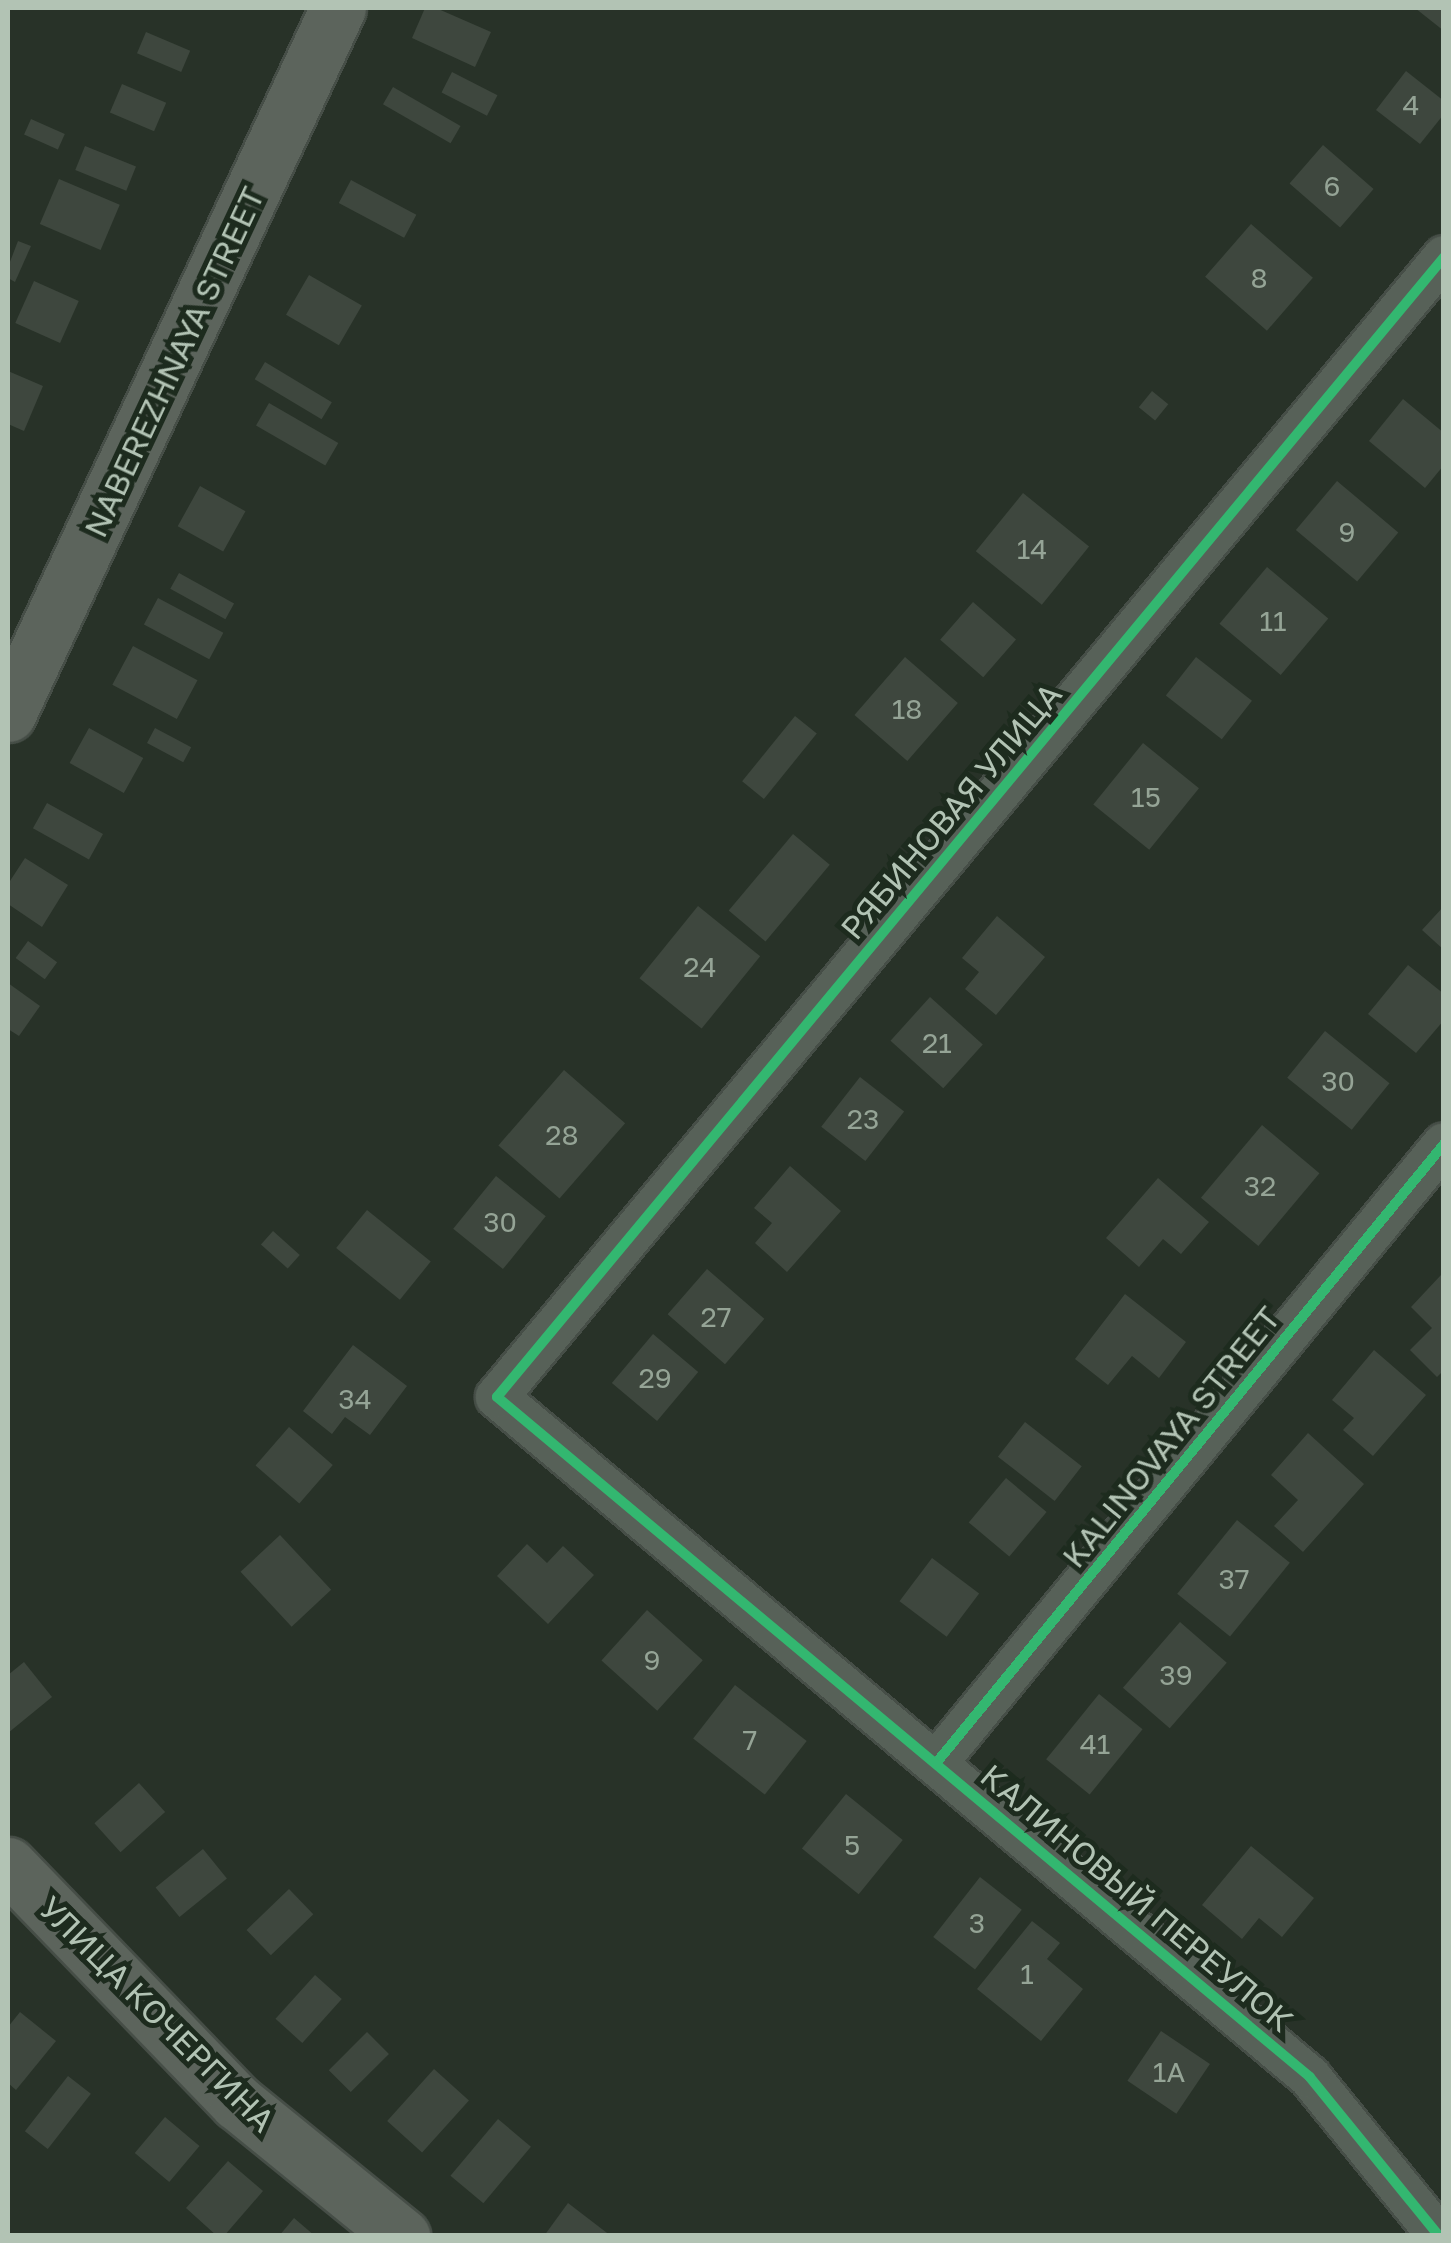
<!DOCTYPE html>
<meta charset="utf-8">
<style>
body{margin:0}
#map{position:relative;width:1451px;height:2243px;overflow:hidden;background:#283228;font-family:"Golos Text",sans-serif}
div>[style]{position:absolute}
.building>*{inset:0;background:#3e473e;transform-origin:0 0}
.roads{filter:drop-shadow(2px 0 #464e47) drop-shadow(-2px 0 #464e47) drop-shadow(0 2px #464e47) drop-shadow(0 -2px #464e47)}
.street>*{height:42px;margin:-21px;padding:0 21px;transform-origin:21px;border-radius:21px;background:#576158}
.secondary>*{height:55px;margin:-27.5px;padding:0 27.5px;transform-origin:27.5px;border-radius:27.5px;background:#5c645c}
.cycleway>*{height:10px;margin:-5px;padding:0 5px;transform-origin:5px;border-radius:5px;background:#33b770}
span{translate:-50% -50%;white-space:nowrap;text-align:center;line-height:1.15;-webkit-text-stroke:10px #1d2b1e;paint-order:stroke}
.number-label{font-size:28px;color:#95a496}
.number-label span{-webkit-text-stroke-width:0}
.street-label{font-size:32px;color:#b2c3b4}
.frame{position:absolute;inset:0;border:10px solid #b2c3b4;pointer-events:none}
</style>
<div id="map">
<div class="building">
<i style="clip-path:polygon(425px 8px,436px 8px,491px 32px,475px 67px,412px 38px)"></i>
<i style="clip-path:polygon(1415px 8px,1444px 8px,1444px 31px)"></i>
<i style="left:146px;top:32px;width:48px;height:23px;rotate:23deg"></i>
<i style="clip-path:polygon(1406px 71px,1444px 101px,1444px 114px,1420px 144px,1376px 110px)"></i>
<i style="left:452px;top:72px;width:51px;height:23px;rotate:27deg"></i>
<i style="left:122px;top:84px;width:48px;height:31px;rotate:23deg"></i>
<i style="left:393px;top:87px;width:78px;height:20px;rotate:30deg"></i>
<i style="left:31px;top:119px;width:37px;height:17px;rotate:24deg"></i>
<i style="left:1323px;top:145px;width:67px;height:51px;rotate:41deg"></i>
<i style="left:85px;top:146px;width:55px;height:26px;rotate:22deg"></i>
<i style="left:59px;top:179px;width:66px;height:49px;rotate:23deg"></i>
<i style="left:351px;top:180px;width:74px;height:26px;rotate:28deg"></i>
<i style="left:1251px;top:224px;width:82px;height:70px;rotate:41deg"></i>
<i style="clip-path:polygon(18px 241px,31px 246px,15px 282px,8px 278px,8px 267px)"></i>
<i style="left:309px;top:275px;width:61px;height:46px;rotate:30deg"></i>
<i style="left:34px;top:281px;width:49px;height:46px;rotate:24deg"></i>
<i style="left:265px;top:362px;width:78px;height:20px;rotate:31deg"></i>
<i style="clip-path:polygon(8px 371px,43px 386px,24px 431px,8px 424px)"></i>
<i style="left:1152px;top:391px;width:21px;height:21px;rotate:39deg"></i>
<i style="clip-path:polygon(1403px 399px,1444px 433px,1444px 465px,1425px 488px,1369px 441px)"></i>
<i style="left:269px;top:403px;width:80px;height:26px;rotate:30deg"></i>
<i style="left:1337px;top:481px;width:80px;height:64px;rotate:40deg"></i>
<i style="left:200px;top:486px;width:52px;height:46px;rotate:29deg"></i>
<i style="left:1023px;top:493px;width:85px;height:75px;rotate:39deg"></i>
<i style="left:1267px;top:567px;width:80px;height:74px;rotate:40deg"></i>
<i style="left:179px;top:573px;width:63px;height:18px;rotate:29deg"></i>
<i style="left:158px;top:598px;width:74px;height:30px;rotate:28deg"></i>
<i style="left:973px;top:602px;width:57px;height:50px;rotate:41deg"></i>
<i style="left:133px;top:646px;width:73px;height:44px;rotate:28deg"></i>
<i style="left:905px;top:657px;width:70px;height:77px;rotate:41deg"></i>
<i style="left:1196px;top:657px;width:71px;height:49px;rotate:38deg"></i>
<i style="left:795px;top:716px;width:28px;height:84px;rotate:39deg"></i>
<i style="left:89px;top:728px;width:62px;height:40px;rotate:29deg"></i>
<i style="left:155px;top:728px;width:41px;height:17px;rotate:28deg"></i>
<i style="left:1143px;top:743px;width:72px;height:79px;rotate:39deg"></i>
<i style="left:47px;top:803px;width:64px;height:29px;rotate:29deg"></i>
<i style="left:793px;top:834px;width:48px;height:100px;rotate:40deg"></i>
<i style="clip-path:polygon(25px 858px,68px 885px,42px 927px,8px 904px,8px 884px)"></i>
<i style="left:698px;top:906px;width:80px;height:93px;rotate:39deg"></i>
<i style="clip-path:polygon(1444px 906px,1444px 950px,1422px 930px)"></i>
<i style="clip-path:polygon(997px 916px,1045px 957px,996px 1015px,965px 989px,979px 972px,962px 958px)"></i>
<i style="left:28px;top:941px;width:36px;height:21px;rotate:36deg"></i>
<i style="clip-path:polygon(1408px 965px,1444px 994px,1444px 1020px,1416px 1053px,1368px 1014px)"></i>
<i style="clip-path:polygon(8px 983px,40px 1006px,19px 1036px,8px 1029px)"></i>
<i style="left:930px;top:997px;width:71px;height:59px;rotate:42deg"></i>
<i style="left:1325px;top:1031px;width:83px;height:60px;rotate:39deg"></i>
<i style="left:564px;top:1070px;width:81px;height:100px;rotate:41deg"></i>
<i style="left:860px;top:1077px;width:56px;height:63px;rotate:38deg"></i>
<i style="left:1262px;top:1125px;width:75px;height:95px;rotate:40deg"></i>
<i style="clip-path:polygon(790px 1166px,841px 1211px,787px 1272px,755px 1243px,772px 1223px,754px 1208px)"></i>
<i style="left:496px;top:1176px;width:64px;height:68px;rotate:39deg"></i>
<i style="clip-path:polygon(1158px 1178px,1209px 1222px,1181px 1254px,1163px 1239px,1139px 1267px,1106px 1238px)"></i>
<i style="left:367px;top:1210px;width:82px;height:49px;rotate:39deg"></i>
<i style="left:273px;top:1231px;width:36px;height:18px;rotate:42deg"></i>
<i style="left:707px;top:1269px;width:76px;height:60px;rotate:41deg"></i>
<i style="clip-path:polygon(1441px 1275px,1444px 1370px,1437px 1377px,1410px 1350px,1432px 1328px,1411px 1307px)"></i>
<i style="clip-path:polygon(1125px 1294px,1186px 1342px,1159px 1378px,1132px 1356px,1108px 1385px,1075px 1359px)"></i>
<i style="left:653px;top:1334px;width:59px;height:64px;rotate:40deg"></i>
<i style="clip-path:polygon(353px 1345px,407px 1386px,370px 1435px,345px 1417px,332px 1434px,303px 1411px)"></i>
<i style="clip-path:polygon(1374px 1350px,1426px 1395px,1373px 1456px,1343px 1430px,1354px 1418px,1332px 1400px)"></i>
<i style="left:1025px;top:1422px;width:72px;height:44px;rotate:38deg"></i>
<i style="left:289px;top:1427px;width:58px;height:51px;rotate:41deg"></i>
<i style="clip-path:polygon(1308px 1433px,1364px 1484px,1303px 1552px,1274px 1526px,1298px 1500px,1271px 1475px)"></i>
<i style="left:1006px;top:1478px;width:53px;height:58px;rotate:40deg"></i>
<i style="left:1237px;top:1520px;width:68px;height:95px;rotate:39deg"></i>
<i style="left:280px;top:1535px;width:75px;height:54px;rotate:47deg"></i>
<i style="clip-path:polygon(527px 1544px,547px 1563px,563px 1546px,594px 1575px,548px 1624px,497px 1576px)"></i>
<i style="left:932px;top:1558px;width:59px;height:54px;rotate:37deg"></i>
<i style="left:647px;top:1610px;width:75px;height:68px;rotate:42deg"></i>
<i style="left:1180px;top:1622px;width:62px;height:87px;rotate:41deg"></i>
<i style="clip-path:polygon(24px 1662px,52px 1697px,8px 1733px,8px 1675px)"></i>
<i style="left:735px;top:1685px;width:91px;height:68px;rotate:38deg"></i>
<i style="left:1099px;top:1694px;width:56px;height:84px;rotate:39deg"></i>
<i style="left:139px;top:1783px;width:39px;height:60px;rotate:48deg"></i>
<i style="left:846px;top:1794px;width:73px;height:70px;rotate:39deg"></i>
<i style="clip-path:polygon(1251px 1846px,1314px 1898px,1282px 1937px,1259px 1918px,1242px 1939px,1202px 1905px)"></i>
<i style="left:203px;top:1849px;width:38px;height:61px;rotate:51deg"></i>
<i style="left:980px;top:1877px;width:53px;height:76px;rotate:38deg"></i>
<i style="left:289px;top:1889px;width:35px;height:59px;rotate:46deg"></i>
<i style="clip-path:polygon(1032px 1921px,1060px 1943px,1047px 1959px,1083px 1989px,1041px 2041px,977px 1989px)"></i>
<i style="left:315px;top:1975px;width:36px;height:59px;rotate:42deg"></i>
<i style="clip-path:polygon(20px 2012px,56px 2041px,16px 2090px,8px 2083px,8px 2027px)"></i>
<i style="left:1161px;top:2031px;width:59px;height:60px;rotate:34deg"></i>
<i style="left:367px;top:2032px;width:31px;height:54px;rotate:45deg"></i>
<i style="left:434px;top:2069px;width:47px;height:70px;rotate:42deg"></i>
<i style="left:68px;top:2076px;width:29px;height:70px;rotate:38deg"></i>
<i style="left:165px;top:2117px;width:45px;height:47px;rotate:40deg"></i>
<i style="left:498px;top:2119px;width:43px;height:74px;rotate:40deg"></i>
<i style="clip-path:polygon(228px 2161px,263px 2191px,224px 2236px,217px 2236px,186px 2208px)"></i>
<i style="clip-path:polygon(568px 2203px,611px 2236px,544px 2236px)"></i>
<i style="clip-path:polygon(294px 2218px,315px 2236px,279px 2236px)"></i>
</div>
<div class="roads">
<div class="street">
<i style="left:937px;top:1762px;width:799px;rotate:-50.63deg"></i>
<i style="left:1439px;top:2236px;width:205px;rotate:-129.1deg"></i>
<i style="left:1310px;top:2077px;width:1060px;rotate:-140.09deg"></i>
<i style="left:497px;top:1397px;width:1482px;rotate:-50.28deg"></i>
</div>
<div class="secondary">
<i style="left:8px;top:714px;width:779px;rotate:-64.95deg"></i>
<i style="left:8px;top:1865px;width:330px;rotate:46deg"></i>
<i style="left:237px;top:2102px;width:213px;rotate:39.1deg"></i>
</div>
</div>
<div class="cycleway">
<i style="left:937px;top:1762px;width:799px;rotate:-50.63deg"></i>
<i style="left:1439px;top:2236px;width:205px;rotate:-129.1deg"></i>
<i style="left:1310px;top:2077px;width:1060px;rotate:-140.09deg"></i>
<i style="left:497px;top:1397px;width:1482px;rotate:-50.28deg"></i>
</div>
<div class="number-label">
<span style="left:1411px;top:105px">4</span>
<span style="left:1332px;top:186px">6</span>
<span style="left:1259px;top:278px">8</span>
<span style="left:1347px;top:532px">9</span>
<span style="left:1032px;top:549px">14</span>
<span style="left:1273px;top:621px">11</span>
<span style="left:907px;top:709px">18</span>
<span style="left:1146px;top:797px">15</span>
<span style="left:700px;top:967px">24</span>
<span style="left:937px;top:1043px">21</span>
<span style="left:1338px;top:1081px">30</span>
<span style="left:863px;top:1119px">23</span>
<span style="left:562px;top:1135px">28</span>
<span style="left:1260px;top:1186px">32</span>
<span style="left:500px;top:1222px">30</span>
<span style="left:716px;top:1317px">27</span>
<span style="left:655px;top:1378px">29</span>
<span style="left:355px;top:1399px">34</span>
<span style="left:1234px;top:1579px">37</span>
<span style="left:652px;top:1660px">9</span>
<span style="left:1176px;top:1675px">39</span>
<span style="left:750px;top:1740px">7</span>
<span style="left:1095px;top:1744px">41</span>
<span style="left:852px;top:1845px">5</span>
<span style="left:977px;top:1923px">3</span>
<span style="left:1027px;top:1974px">1</span>
<span style="left:1169px;top:2072px">1А</span>
</div>
<div class="street-label">
<span style="left:174px;top:362px;rotate:-65deg">NABEREZHNAYA STREET</span>
<span style="left:951px;top:811px;rotate:-50deg">РЯБИНОВАЯ УЛИЦА</span>
<span style="left:1171px;top:1437px;rotate:-51deg">KALINOVAYA STREET</span>
<span style="left:1137px;top:1898px;rotate:40deg">КАЛИНОВЫЙ ПЕРЕУЛОК</span>
<span style="left:157px;top:2014px;rotate:45deg">УЛИЦА КОЧЕРГИНА</span>
</div>
<div class="frame"></div>
</div>
